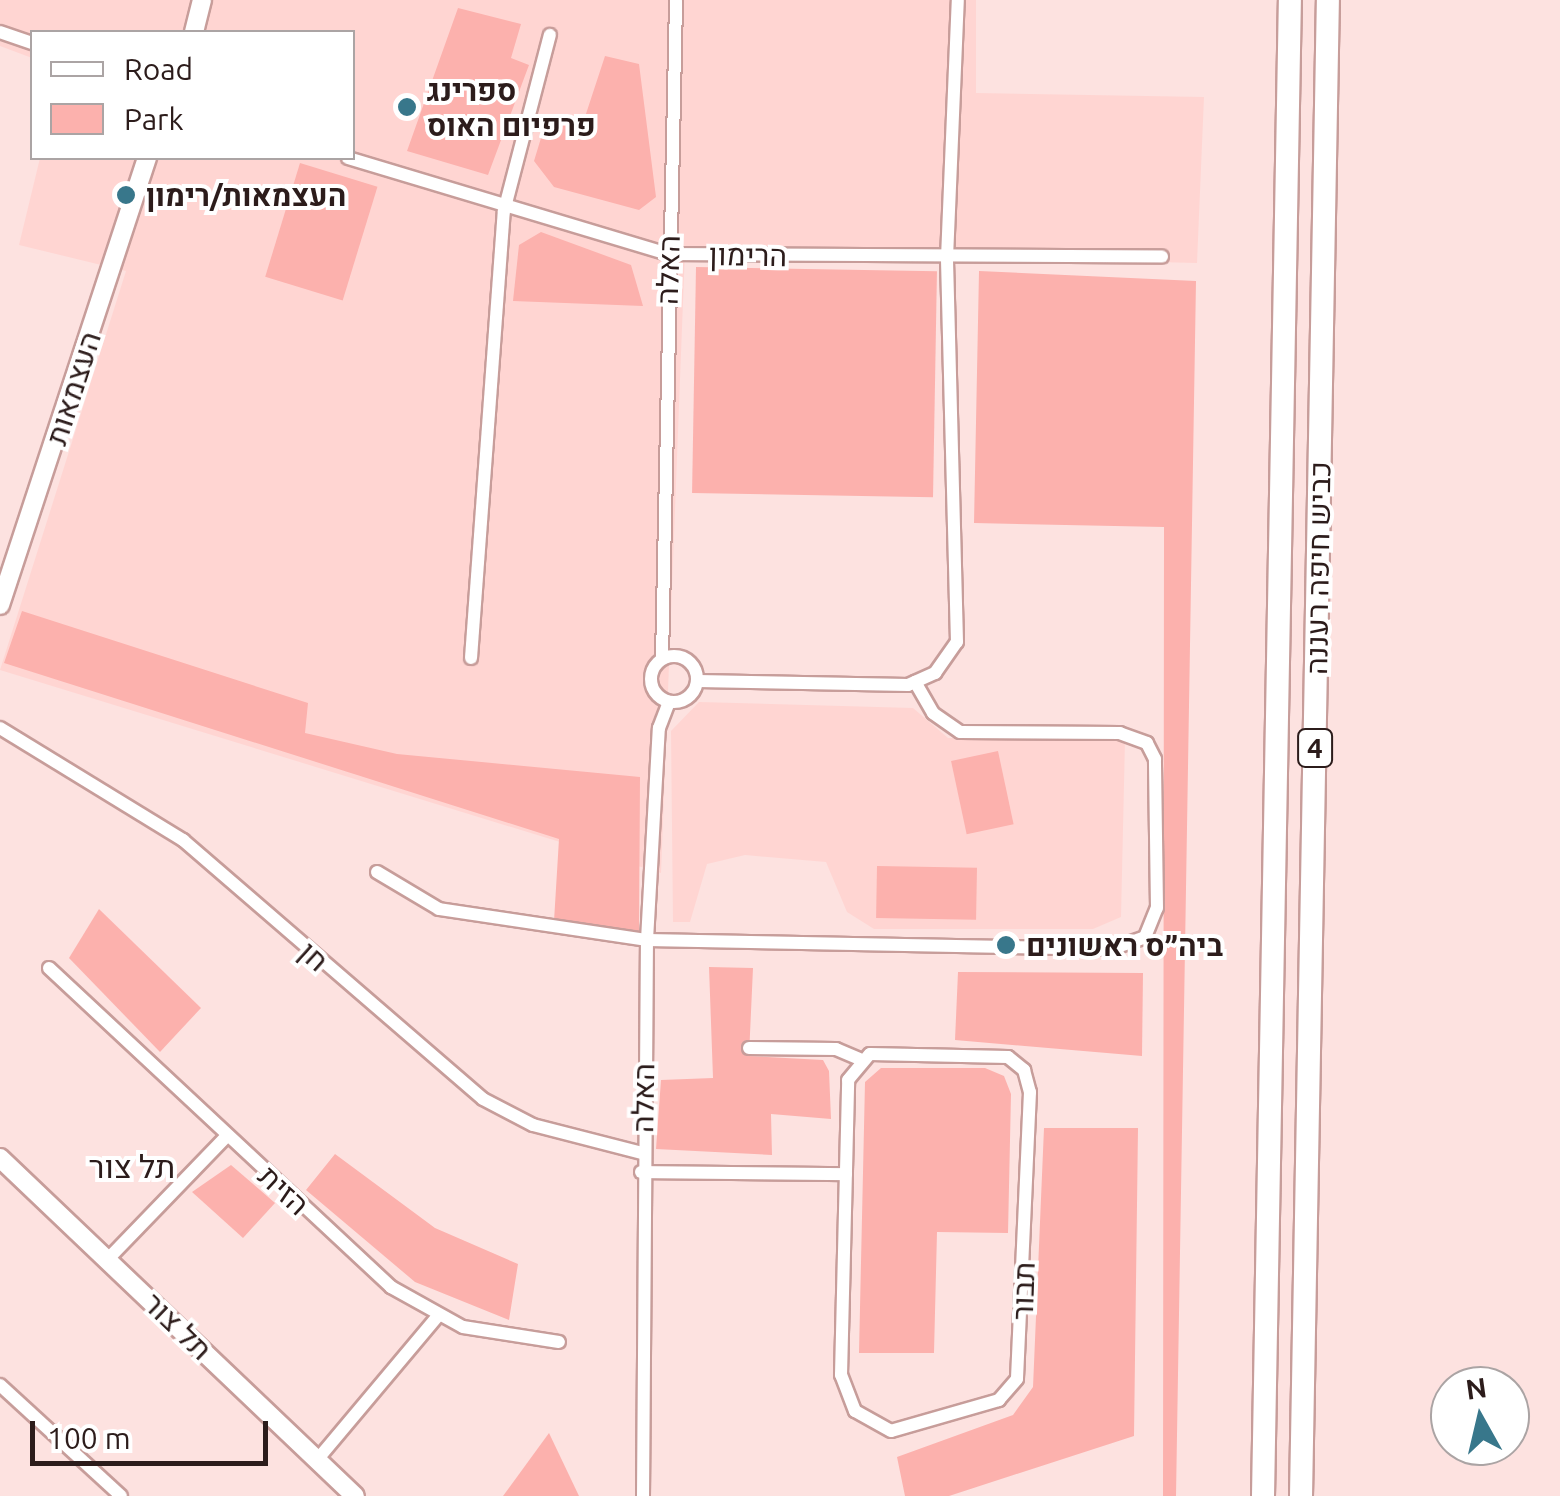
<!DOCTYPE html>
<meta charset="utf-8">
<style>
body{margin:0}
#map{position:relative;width:1560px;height:1496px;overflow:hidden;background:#fde2e0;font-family:Ubuntu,Heebo,sans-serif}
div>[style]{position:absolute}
.built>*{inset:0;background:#ffd5d2}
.green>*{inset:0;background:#fcb1ad;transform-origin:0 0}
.roads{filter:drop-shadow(2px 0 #c79d9a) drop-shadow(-2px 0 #c79d9a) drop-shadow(0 2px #c79d9a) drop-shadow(0 -2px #c79d9a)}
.street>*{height:12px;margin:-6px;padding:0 6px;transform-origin:6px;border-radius:6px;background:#fff}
.street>.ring{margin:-6px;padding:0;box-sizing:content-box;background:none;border:12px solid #fff;border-radius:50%}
.secondary>*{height:18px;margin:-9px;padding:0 9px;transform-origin:9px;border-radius:9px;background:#fff}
.highway>*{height:22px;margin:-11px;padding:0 11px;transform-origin:11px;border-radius:11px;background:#fff}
.dots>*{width:28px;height:28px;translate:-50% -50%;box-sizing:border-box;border:5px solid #fff;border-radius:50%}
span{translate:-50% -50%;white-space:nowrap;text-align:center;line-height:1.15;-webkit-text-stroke:8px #fff;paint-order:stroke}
.shield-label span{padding:2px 8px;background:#fff;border:2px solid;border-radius:8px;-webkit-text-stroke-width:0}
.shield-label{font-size:28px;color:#2c1c1b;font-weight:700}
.poi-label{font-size:30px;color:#2c1c1b;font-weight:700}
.left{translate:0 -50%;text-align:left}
.street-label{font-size:30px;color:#2c1c1b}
.neighbourhood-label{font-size:32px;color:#2c1c1b}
.legend{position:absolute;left:30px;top:30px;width:325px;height:130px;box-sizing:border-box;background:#fff;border:2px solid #aba4a4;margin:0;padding:12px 18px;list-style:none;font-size:30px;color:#2c1c1b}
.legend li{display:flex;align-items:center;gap:20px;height:50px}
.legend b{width:50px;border:2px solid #aba4a4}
.north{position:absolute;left:1430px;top:1366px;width:100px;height:100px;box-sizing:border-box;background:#fff;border:2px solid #aba4a4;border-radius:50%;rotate:352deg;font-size:28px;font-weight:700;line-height:40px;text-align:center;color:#2c1c1b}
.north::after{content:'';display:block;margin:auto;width:35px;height:45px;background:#38778b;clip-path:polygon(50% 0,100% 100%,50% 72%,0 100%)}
.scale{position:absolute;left:30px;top:1421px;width:238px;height:45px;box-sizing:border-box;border:5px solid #2c1c1b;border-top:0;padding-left:12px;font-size:30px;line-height:35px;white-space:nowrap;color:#2c1c1b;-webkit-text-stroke:8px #fff;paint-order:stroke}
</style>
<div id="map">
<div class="built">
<i style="clip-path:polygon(0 0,976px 0,976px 93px,1204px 97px,1197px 263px,685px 250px,661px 873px,0 670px,126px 271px,19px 245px,40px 158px,352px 158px,352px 32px,32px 32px,32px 58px,0 46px)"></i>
<i style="clip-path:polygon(699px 702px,913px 708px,948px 738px,1125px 740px,1121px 917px,1093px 929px,874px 929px,847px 912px,826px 862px,745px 855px,707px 864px,690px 922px,673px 922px,671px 731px)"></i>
</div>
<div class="green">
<i style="clip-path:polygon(458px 8px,521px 24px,511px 58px,529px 65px,488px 175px,407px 151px)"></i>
<i style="clip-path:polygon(605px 56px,639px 64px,656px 197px,639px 210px,554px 187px,534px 161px,548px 115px,582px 126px)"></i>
<i style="left:300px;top:163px;width:81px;height:119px;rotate:17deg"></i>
<i style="clip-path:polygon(541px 232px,631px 265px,643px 306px,513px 301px,519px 245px)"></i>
<i style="left:696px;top:267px;width:241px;height:226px;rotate:1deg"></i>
<i style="clip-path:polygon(979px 271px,1196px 281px,1176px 1496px,1163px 1496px,1164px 527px,974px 523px)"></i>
<i style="clip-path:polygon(22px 611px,308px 703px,305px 733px,397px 754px,640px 777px,639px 931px,554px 921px,559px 839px,4px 663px)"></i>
<i style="left:998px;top:751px;width:75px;height:48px;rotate:78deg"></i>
<i style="left:877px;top:866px;width:100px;height:52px;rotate:1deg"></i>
<i style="clip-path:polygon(99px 909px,201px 1008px,160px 1052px,69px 958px)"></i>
<i style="clip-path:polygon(709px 967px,753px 968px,749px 1056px,823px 1060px,829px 1071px,831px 1119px,771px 1114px,772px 1155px,656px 1149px,661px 1080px,713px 1078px)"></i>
<i style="clip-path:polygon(958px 972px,1143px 973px,1142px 1056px,955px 1040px)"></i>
<i style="clip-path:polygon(881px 1068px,985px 1068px,1004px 1076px,1011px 1094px,1008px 1233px,937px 1232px,934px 1353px,859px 1353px,865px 1082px)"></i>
<i style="clip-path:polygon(1044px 1128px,1138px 1128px,1134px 1436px,949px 1496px,905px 1496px,897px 1457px,1013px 1415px,1033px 1387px)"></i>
<i style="clip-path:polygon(335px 1154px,435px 1228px,518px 1264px,509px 1320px,415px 1282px,306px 1190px)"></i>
<i style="clip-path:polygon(231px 1165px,275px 1203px,243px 1238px,192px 1192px)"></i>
<i style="clip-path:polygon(549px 1433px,579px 1496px,503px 1496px)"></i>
</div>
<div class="roads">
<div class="street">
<i style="left:0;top:32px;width:34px;rotate:19deg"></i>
<i style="left:348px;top:158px;width:335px;rotate:16.7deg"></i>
<i style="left:669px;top:254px;width:493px;rotate:0.3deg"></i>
<i class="ring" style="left:651px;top:656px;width:34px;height:34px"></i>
<i style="left:471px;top:658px;width:448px;rotate:-85.8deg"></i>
<i style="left:504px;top:211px;width:182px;rotate:-75.4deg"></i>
<i style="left:662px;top:659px;width:659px;rotate:-88.78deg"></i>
<i style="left:698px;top:681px;width:210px;rotate:1.1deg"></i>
<i style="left:908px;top:685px;width:30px;rotate:-24deg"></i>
<i style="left:935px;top:673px;width:38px;rotate:-55deg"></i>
<i style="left:957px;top:642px;width:384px;rotate:-91.5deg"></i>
<i style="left:947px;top:258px;width:258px;rotate:-87.6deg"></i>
<i style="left:0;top:728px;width:215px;rotate:31.5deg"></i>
<i style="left:183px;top:840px;width:396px;rotate:40.8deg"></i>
<i style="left:483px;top:1099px;width:56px;rotate:27.5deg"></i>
<i style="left:533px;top:1125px;width:113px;rotate:14.4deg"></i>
<i style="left:377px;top:872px;width:72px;rotate:30.8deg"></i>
<i style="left:439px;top:909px;width:210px;rotate:8.5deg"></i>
<i style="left:647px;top:940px;width:464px;rotate:1.1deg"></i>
<i style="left:1111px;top:949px;width:36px;rotate:-19deg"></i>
<i style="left:1145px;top:937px;width:31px;rotate:-68deg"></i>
<i style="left:1157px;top:908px;width:149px;rotate:-90.8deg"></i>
<i style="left:1155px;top:759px;width:18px;rotate:-117deg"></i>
<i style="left:1147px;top:743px;width:29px;rotate:-160deg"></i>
<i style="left:1120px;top:733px;width:160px;rotate:-179.6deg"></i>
<i style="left:960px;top:732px;width:33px;rotate:-145deg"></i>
<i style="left:933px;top:713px;width:36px;rotate:-120deg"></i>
<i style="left:49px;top:968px;width:468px;rotate:43deg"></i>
<i style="left:391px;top:1287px;width:82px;rotate:29.1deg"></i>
<i style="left:463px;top:1327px;width:97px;rotate:8.9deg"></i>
<i style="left:749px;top:1048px;width:87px;rotate:0.7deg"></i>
<i style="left:836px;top:1049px;width:25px;rotate:23deg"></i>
<i style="left:870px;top:1054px;width:138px;rotate:1.2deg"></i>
<i style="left:1008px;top:1057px;width:21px;rotate:39deg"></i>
<i style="left:1024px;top:1070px;width:23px;rotate:75deg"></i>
<i style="left:1030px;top:1092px;width:287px;rotate:92.6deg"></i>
<i style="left:1017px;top:1379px;width:28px;rotate:131deg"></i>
<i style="left:999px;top:1400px;width:112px;rotate:164deg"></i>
<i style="left:891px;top:1431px;width:41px;rotate:-150.9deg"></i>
<i style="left:855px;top:1411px;width:39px;rotate:-111deg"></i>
<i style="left:841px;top:1375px;width:295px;rotate:-88.6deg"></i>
<i style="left:848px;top:1080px;width:34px;rotate:-50deg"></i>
<i style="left:641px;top:1172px;width:205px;rotate:0.6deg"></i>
<i style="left:108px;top:1259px;width:170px;rotate:-46deg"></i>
<i style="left:0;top:1385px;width:164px;rotate:42.5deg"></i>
<i style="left:317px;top:1460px;width:187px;rotate:-50deg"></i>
<i style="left:643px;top:1496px;width:556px;rotate:-89.59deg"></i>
<i style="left:647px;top:940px;width:212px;rotate:-86.8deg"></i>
<i style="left:659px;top:728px;width:28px;rotate:-69deg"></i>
</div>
<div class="secondary">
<i style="left:194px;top:32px;width:33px;rotate:-76deg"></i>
<i style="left:0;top:605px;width:471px;rotate:-71.8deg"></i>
<i style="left:0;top:1158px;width:490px;rotate:43.6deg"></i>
</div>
<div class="highway">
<i style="left:1263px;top:1496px;width:1496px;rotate:-88.97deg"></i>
<i style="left:1301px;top:1496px;width:1496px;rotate:-88.97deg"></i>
</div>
</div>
<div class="dots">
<i style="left:407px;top:107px;background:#38778b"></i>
<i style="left:126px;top:195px;background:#38778b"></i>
<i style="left:1006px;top:945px;background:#38778b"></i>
</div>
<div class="shield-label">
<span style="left:1315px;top:748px">4</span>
</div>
<div class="poi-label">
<span class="left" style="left:427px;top:107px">ספרינג<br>פרפיום האוס</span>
<span class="left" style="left:146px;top:195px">העצמאות/רימון</span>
<span class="left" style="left:1026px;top:945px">ביה״ס ראשונים</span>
</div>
<div class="street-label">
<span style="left:748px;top:255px;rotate:1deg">הרימון</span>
<span style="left:668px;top:270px;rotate:-88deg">האלה</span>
<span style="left:73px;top:388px;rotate:-72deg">העצמאות</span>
<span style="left:1318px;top:568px;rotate:-89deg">כביש חיפה רעננה</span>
<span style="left:314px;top:956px;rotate:42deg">חן</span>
<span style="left:643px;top:1098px;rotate:-89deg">האלה</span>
<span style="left:284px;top:1190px;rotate:43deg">הזית</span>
<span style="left:1023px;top:1291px;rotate:-88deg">תבור</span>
<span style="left:178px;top:1326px;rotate:44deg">תל צור</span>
</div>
<div class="neighbourhood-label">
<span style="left:132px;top:1166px">תל צור</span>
</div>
<ul class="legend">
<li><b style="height:12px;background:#fff"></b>Road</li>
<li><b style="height:28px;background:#fcb1ad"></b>Park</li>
</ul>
<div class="north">N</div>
<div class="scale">100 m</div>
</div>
